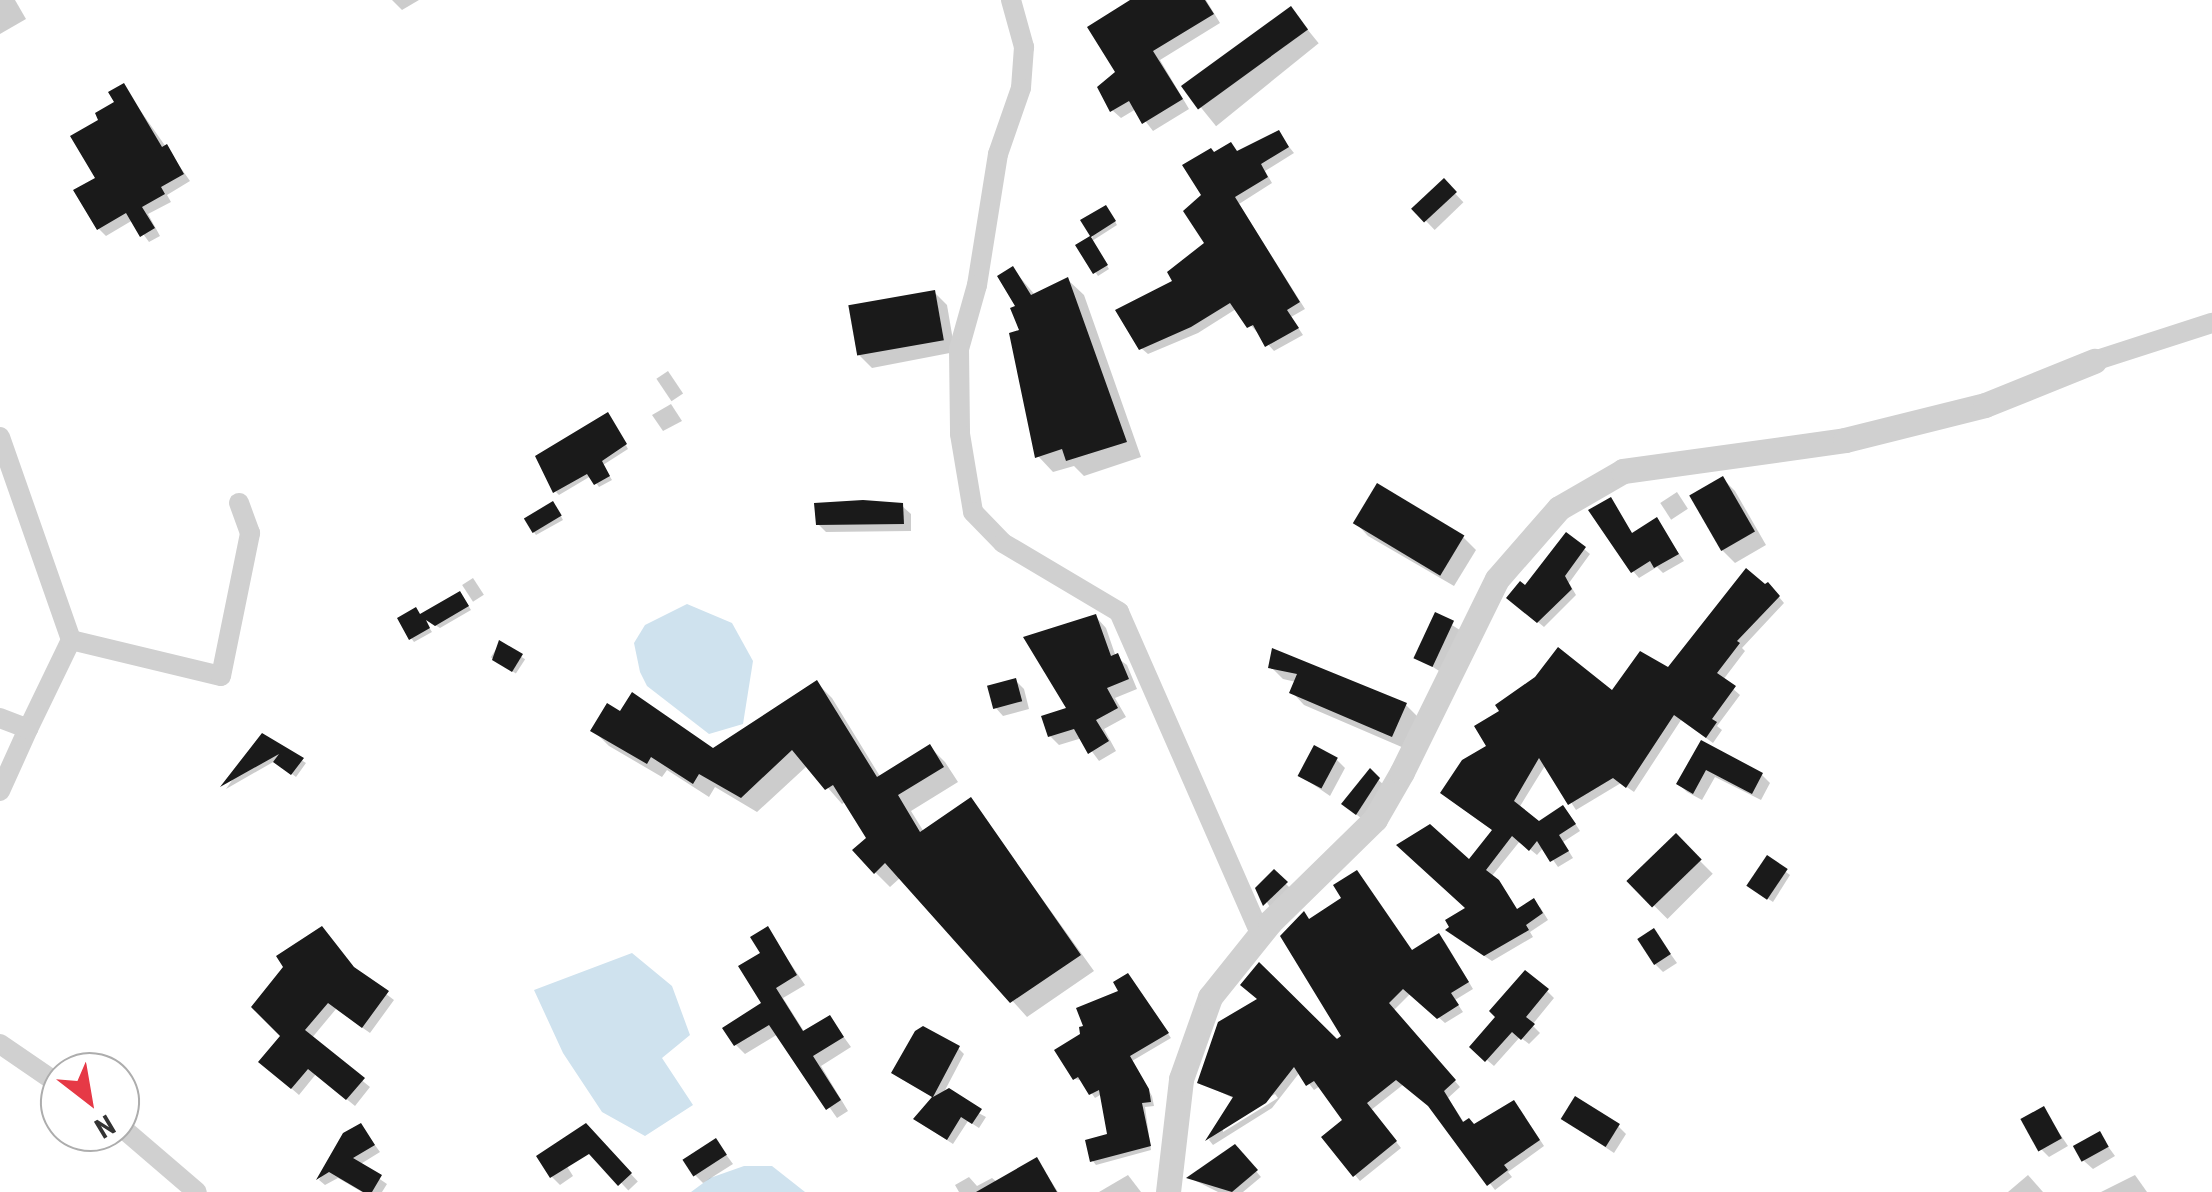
<!DOCTYPE html>
<style>
body{margin:0}
#map{position:relative;width:2212px;height:1192px;overflow:hidden;background:#fff;font-family:"Roboto Condensed",sans-serif}
div>[style]{position:absolute}
.water>*{inset:0;background:#cfe2ee}
.shadow>*{inset:0;background:#0003;transform-origin:0 0}
.building>*{inset:0;background:#1a1a1a;transform-origin:0 0}
.minor>*{height:20px;margin:-10px;padding:0 10px;transform-origin:10px;border-radius:10px;background:#d0d0d0}
.tertiary>*{height:25px;margin:-12.5px;padding:0 12.5px;transform-origin:12.5px;border-radius:12.5px;background:#d0d0d0}
span{translate:-50% -50%;white-space:nowrap;text-align:center;line-height:1.15;-webkit-text-stroke:10px #fff;paint-order:stroke}
.north{position:absolute;left:40px;top:1052px;width:100px;height:100px;box-sizing:border-box;background:#fff;border:2px solid #adadad;border-radius:50%;rotate:149deg;font-size:28px;font-weight:700;line-height:40px;text-align:center;color:#333}
.north::after{content:'';display:block;margin:auto;width:35px;height:45px;background:#e63946;clip-path:polygon(50% 0,100% 100%,50% 72%,0 100%)}
</style>
<div id="map">
<div class="water">
<i style="clip-path:polygon(687px 604px,732px 623px,753px 661px,743px 724px,709px 734px,647px 686px,640px 672px,634px 643px,645px 625px)"></i>
<i style="clip-path:polygon(632px 953px,672px 986px,690px 1035px,662px 1058px,693px 1105px,645px 1136px,602px 1112px,563px 1053px,534px 990px)"></i>
<i style="clip-path:polygon(744px 1166px,772px 1166px,805px 1192px,691px 1192px,710px 1178px)"></i>
</div>
<div class="shadow">
<i style="clip-path:polygon(0 0,15px 0,26px 19px,0 34px)"></i>
<i style="clip-path:polygon(392px 0,419px 0,402px 10px)"></i>
<i style="clip-path:polygon(1135px 0,1206px 0,1220px 23px,1160px 60px,1189px 109px,1153px 131px,1136px 109px,1121px 118px,1112px 110px)"></i>
<i style="left:1291px;top:9px;width:44px;height:132px;rotate:51deg"></i>
<i style="clip-path:polygon(123px 86px,190px 181px,167px 195px,171px 202px,148px 214px,160px 236px,149px 242px,133px 220px,106px 236px,99px 229px,102px 121px,117px 103px)"></i>
<i style="clip-path:polygon(1278px 133px,1294px 153px,1265px 171px,1272px 183px,1239px 204px,1305px 309px,1291px 317px,1303px 335px,1274px 351px,1236px 309px,1198px 333px,1148px 354px,1141px 348px,1175px 282px,1207px 244px,1204px 195px,1215px 155px,1238px 153px)"></i>
<i style="left:1444px;top:182px;width:28px;height:40px;rotate:46deg"></i>
<i style="clip-path:polygon(1109px 211px,1117px 225px,1092px 241px,1109px 269px,1098px 276px,1078px 246px,1093px 237px,1084px 221px)"></i>
<i style="clip-path:polygon(1013px 269px,1035px 295px,1068px 280px,1084px 295px,1141px 457px,1084px 476px,1074px 466px,1053px 472px,1038px 456px)"></i>
<i style="clip-path:polygon(934px 292px,947px 305px,955px 352px,872px 368px,859px 355px)"></i>
<i style="left:668px;top:371px;width:27px;height:14px;rotate:56deg"></i>
<i style="clip-path:polygon(671px 404px,682px 421px,663px 431px,652px 415px)"></i>
<i style="clip-path:polygon(611px 418px,628px 449px,603px 465px,612px 480px,599px 487px,591px 476px,559px 495px,556px 492px)"></i>
<i style="clip-path:polygon(1723px 479px,1735px 491px,1766px 545px,1735px 563px,1722px 550px,1692px 496px)"></i>
<i style="left:1677px;top:492px;width:20px;height:20px;rotate:57deg"></i>
<i style="clip-path:polygon(1610px 500px,1633px 535px,1657px 521px,1684px 561px,1663px 573px,1657px 567px,1639px 578px,1633px 571px)"></i>
<i style="clip-path:polygon(902px 506px,911px 514px,911px 531px,826px 532px,818px 524px)"></i>
<i style="clip-path:polygon(556px 507px,563px 520px,536px 535px,533px 531px)"></i>
<i style="clip-path:polygon(1356px 523px,1463px 537px,1476px 550px,1454px 586px,1368px 536px)"></i>
<i style="clip-path:polygon(1584px 549px,1590px 554px,1569px 583px,1576px 595px,1544px 627px,1515px 603px,1526px 589px)"></i>
<i style="left:473px;top:578px;width:20px;height:13px;rotate:57deg"></i>
<i style="clip-path:polygon(1774px 591px,1784px 603px,1742px 648px,1745px 651px,1723px 680px,1740px 695px,1717px 726px,1722px 730px,1713px 743px,1681px 720px,1634px 792px,1621px 783px,1576px 810px,1546px 764px,1519px 808px,1539px 824px,1569px 814px,1580px 831px,1563px 842px,1573px 858px,1558px 867px,1544px 847px,1537px 855px,1520px 841px,1491px 877px,1518px 911px,1540px 907px,1548px 920px,1530px 932px,1533px 937px,1492px 961px,1454px 936px,1469px 909px,1470px 863px,1494px 831px,1449px 799px,1613px 694px,1669px 670px)"></i>
<i style="clip-path:polygon(463px 597px,471px 610px,440px 628px,423px 618px,432px 632px,414px 642px,411px 638px,420px 616px)"></i>
<i style="clip-path:polygon(1436px 615px,1463px 632px,1444px 674px,1417px 657px)"></i>
<i style="clip-path:polygon(1097px 618px,1106px 628px,1116px 657px,1127px 665px,1137px 689px,1115px 698px,1126px 717px,1104px 729px,1116px 751px,1099px 761px,1082px 738px,1059px 745px,1050px 736px,1070px 709px)"></i>
<i style="left:500px;top:643px;width:30px;height:17px;rotate:33deg"></i>
<i style="clip-path:polygon(1274px 652px,1406px 705px,1418px 717px,1404px 748px,1304px 705px,1292px 692px,1296px 682px,1283px 679px,1271px 667px)"></i>
<i style="clip-path:polygon(1016px 681px,1024px 689px,1029px 709px,1003px 716px,995px 707px)"></i>
<i style="clip-path:polygon(817px 683px,832px 698px,881px 778px,930px 747px,945px 762px,958px 782px,911px 811px,924px 832px,971px 800px,1094px 971px,1027px 1017px,901px 877px,890px 887px,875px 872px,869px 838px,846px 801px,842px 804px,808px 765px,757px 812px,715px 787px,709px 797px,667px 770px,662px 777px,609px 746px,594px 731px,713px 751px)"></i>
<i style="clip-path:polygon(263px 736px,306px 763px,296px 777px,275px 761px,226px 789px)"></i>
<i style="clip-path:polygon(1702px 744px,1762px 775px,1770px 783px,1761px 800px,1715px 777px,1702px 800px,1687px 792px,1679px 784px)"></i>
<i style="clip-path:polygon(1337px 760px,1345px 768px,1330px 796px,1301px 776px)"></i>
<i style="clip-path:polygon(1370px 772px,1387px 788px,1365px 821px,1353px 812px)"></i>
<i style="left:1676px;top:837px;width:52px;height:64px;rotate:45deg"></i>
<i style="clip-path:polygon(1768px 859px,1790px 875px,1773px 902px,1752px 888px)"></i>
<i style="clip-path:polygon(1274px 872px,1294px 892px,1273px 912px,1258px 888px)"></i>
<i style="clip-path:polygon(evenodd,1310px 921px,1413px 952px,1439px 936px,1445px 942px,1473px 989px,1455px 1000px,1463px 1012px,1445px 1023px,1411px 993px,1394px 1010px,1460px 1087px,1448px 1098px,1465px 1124px,1475px 1127px,1520px 1109px,1544px 1146px,1508px 1172px,1512px 1177px,1495px 1190px,1432px 1107px,1404px 1084px,1371px 1110px,1401px 1148px,1360px 1181px,1355px 1175px,1346px 1120px,1320px 1086px,1314px 1090px,1300px 1072px,1272px 1108px,1213px 1145px,1209px 1140px,1235px 1099px,1200px 1082px,1344px 1036px,1310px 921px,1275px 1094px,1278px 1098px,1223px 1132px,1223px 1126px,1275px 1094px)"></i>
<i style="clip-path:polygon(767px 929px,805px 985px,783px 998px,805px 1033px,830px 1018px,851px 1047px,821px 1066px,848px 1111px,837px 1118px,778px 1034px,745px 1054px,736px 1045px,765px 1004px)"></i>
<i style="clip-path:polygon(1654px 931px,1677px 963px,1663px 972px,1655px 964px)"></i>
<i style="clip-path:polygon(357px 972px,394px 1000px,370px 1033px,336px 1009px,311px 1039px,370px 1087px,355px 1106px,316px 1074px,299px 1095px,261px 1062px)"></i>
<i style="clip-path:polygon(1132px 980px,1171px 1038px,1132px 1061px,1152px 1096px,1154px 1106px,1145px 1107px,1151px 1150px,1096px 1165px,1092px 1160px,1110px 1136px,1102px 1094px,1095px 1098px,1083px 1081px,1075px 1079px,1083px 1035px)"></i>
<i style="clip-path:polygon(1547px 991px,1554px 998px,1532px 1025px,1540px 1033px,1529px 1044px,1520px 1037px,1494px 1066px,1472px 1047px)"></i>
<i style="clip-path:polygon(958px 1048px,964px 1054px,943px 1094px,986px 1117px,979px 1128px,968px 1121px,953px 1144px,922px 1124px,935px 1098px,900px 1078px)"></i>
<i style="clip-path:polygon(2043px 1109px,2068px 1146px,2049px 1157px,2041px 1149px)"></i>
<i style="clip-path:polygon(1563px 1119px,1618px 1126px,1626px 1134px,1614px 1153px)"></i>
<i style="clip-path:polygon(361px 1126px,380px 1152px,359px 1165px,387px 1184px,382px 1192px,362px 1192px,338px 1178px,325px 1185px,319px 1180px,345px 1135px)"></i>
<i style="left:586px;top:1126px;width:76px;height:13px;rotate:47deg"></i>
<i style="clip-path:polygon(2099px 1134px,2115px 1156px,2093px 1169px,2084px 1161px)"></i>
<i style="clip-path:polygon(716px 1141px,733px 1164px,703px 1183px,695px 1175px)"></i>
<i style="clip-path:polygon(1235px 1147px,1261px 1177px,1243px 1192px,1218px 1192px,1190px 1178px)"></i>
<i style="clip-path:polygon(561px 1157px,573px 1176px,560px 1185px,552px 1177px)"></i>
<i style="clip-path:polygon(1037px 1160px,1058px 1192px,959px 1192px,955px 1185px,969px 1177px,977px 1186px,992px 1178px,997px 1182px)"></i>
<i style="clip-path:polygon(1128px 1175px,1141px 1192px,1099px 1192px)"></i>
<i style="clip-path:polygon(2028px 1175px,2043px 1192px,2008px 1192px)"></i>
<i style="clip-path:polygon(2135px 1175px,2147px 1192px,2101px 1192px)"></i>
</div>
<div class="building">
<i style="clip-path:polygon(1130px 0,1205px 0,1214px 14px,1153px 51px,1183px 99px,1142px 124px,1129px 101px,1110px 112px,1097px 87px,1115px 72px,1087px 27px)"></i>
<i style="left:1291px;top:6px;width:29px;height:136px;rotate:54deg"></i>
<i style="clip-path:polygon(124px 83px,162px 147px,167px 144px,184px 174px,161px 187px,165px 194px,142px 207px,155px 228px,140px 237px,126px 213px,97px 230px,73px 190px,95px 178px,70px 136px,98px 120px,95px 113px,114px 102px,108px 92px)"></i>
<i style="clip-path:polygon(1279px 130px,1289px 147px,1261px 164px,1268px 177px,1235px 197px,1300px 302px,1287px 310px,1299px 328px,1265px 347px,1253px 325px,1247px 328px,1230px 303px,1191px 327px,1139px 350px,1115px 310px,1172px 281px,1167px 272px,1204px 243px,1183px 211px,1201px 195px,1182px 165px,1211px 148px,1214px 152px,1231px 142px,1237px 151px)"></i>
<i style="left:1444px;top:178px;width:19px;height:45px;rotate:47deg"></i>
<i style="clip-path:polygon(1106px 205px,1116px 221px,1091px 237px,1108px 265px,1093px 274px,1075px 245px,1090px 236px,1080px 220px)"></i>
<i style="clip-path:polygon(1013px 266px,1031px 295px,1068px 277px,1127px 442px,1066px 461px,1062px 449px,1035px 458px,1009px 333px,1019px 330px,1010px 308px,1015px 306px,997px 276px)"></i>
<i style="left:935px;top:290px;width:51px;height:88px;rotate:80deg"></i>
<i style="clip-path:polygon(608px 412px,627px 444px,602px 461px,610px 476px,594px 485px,587px 474px,553px 493px,535px 456px)"></i>
<i style="left:1723px;top:476px;width:64px;height:39px;rotate:60deg"></i>
<i style="left:1377px;top:483px;width:102px;height:47px;rotate:31deg"></i>
<i style="clip-path:polygon(1611px 497px,1632px 533px,1657px 517px,1679px 554px,1654px 568px,1650px 561px,1631px 573px,1588px 510px)"></i>
<i style="clip-path:polygon(863px 500px,903px 503px,904px 524px,816px 525px,814px 503px)"></i>
<i style="left:553px;top:501px;width:17px;height:34px;rotate:59deg"></i>
<i style="clip-path:polygon(1566px 532px,1586px 547px,1565px 576px,1572px 589px,1537px 623px,1506px 598px,1520px 581px,1525px 585px)"></i>
<i style="clip-path:polygon(1746px 568px,1765px 584px,1768px 582px,1780px 596px,1737px 641px,1740px 643px,1717px 673px,1736px 686px,1712px 719px,1717px 722px,1706px 738px,1674px 715px,1626px 788px,1613px 778px,1568px 805px,1539px 758px,1514px 801px,1539px 821px,1563px 805px,1576px 824px,1559px 835px,1569px 851px,1550px 862px,1537px 841px,1529px 851px,1512px 836px,1486px 870px,1499px 880px,1517px 909px,1534px 898px,1543px 913px,1526px 925px,1529px 930px,1484px 956px,1445px 930px,1449px 927px,1445px 920px,1465px 908px,1396px 845px,1430px 824px,1469px 859px,1492px 830px,1440px 793px,1462px 760px,1486px 746px,1474px 726px,1499px 711px,1495px 705px,1535px 677px,1558px 647px,1612px 690px,1640px 651px,1668px 667px)"></i>
<i style="clip-path:polygon(460px 591px,469px 606px,435px 626px,426px 620px,430px 628px,409px 640px,397px 618px,416px 607px,420px 614px)"></i>
<i style="left:1435px;top:612px;width:21px;height:51px;rotate:25deg"></i>
<i style="clip-path:polygon(1096px 614px,1111px 656px,1118px 653px,1129px 679px,1107px 688px,1118px 708px,1096px 720px,1109px 741px,1088px 754px,1074px 729px,1048px 737px,1041px 716px,1066px 708px,1023px 637px)"></i>
<i style="clip-path:polygon(499px 640px,523px 654px,512px 672px,492px 660px)"></i>
<i style="clip-path:polygon(1272px 648px,1407px 703px,1392px 737px,1289px 693px,1297px 674px,1268px 668px)"></i>
<i style="left:1016px;top:678px;width:24px;height:30px;rotate:75deg"></i>
<i style="clip-path:polygon(817px 680px,877px 777px,930px 744px,944px 767px,898px 795px,920px 832px,971px 797px,1081px 955px,1010px 1003px,885px 863px,874px 874px,852px 850px,866px 838px,833px 785px,825px 790px,792px 750px,741px 798px,699px 774px,693px 784px,651px 757px,647px 764px,590px 731px,607px 703px,620px 711px,632px 692px,713px 748px)"></i>
<i style="clip-path:polygon(262px 733px,304px 758px,291px 775px,273px 762px,279px 754px,220px 787px)"></i>
<i style="clip-path:polygon(1701px 740px,1763px 773px,1752px 794px,1706px 770px,1693px 794px,1676px 784px)"></i>
<i style="left:1314px;top:745px;width:27px;height:35px;rotate:28deg"></i>
<i style="clip-path:polygon(1370px 768px,1380px 778px,1356px 815px,1341px 804px)"></i>
<i style="left:1676px;top:833px;width:37px;height:69px;rotate:46deg"></i>
<i style="left:1767px;top:855px;width:25px;height:37px;rotate:34deg"></i>
<i style="clip-path:polygon(1274px 869px,1288px 882px,1263px 906px,1255px 888px)"></i>
<i style="clip-path:polygon(1357px 870px,1412px 950px,1439px 933px,1469px 982px,1451px 993px,1459px 1005px,1437px 1019px,1403px 989px,1389px 1003px,1456px 1080px,1444px 1091px,1463px 1122px,1469px 1118px,1474px 1124px,1514px 1100px,1540px 1140px,1504px 1165px,1508px 1170px,1487px 1186px,1428px 1106px,1396px 1080px,1367px 1103px,1397px 1141px,1353px 1177px,1321px 1137px,1342px 1120px,1314px 1081px,1306px 1086px,1294px 1067px,1266px 1103px,1205px 1141px,1233px 1097px,1197px 1083px,1218px 1022px,1257px 999px,1240px 985px,1259px 962px,1337px 1039px,1341px 1036px,1280px 936px,1304px 911px,1309px 919px,1341px 898px,1333px 885px)"></i>
<i style="clip-path:polygon(322px 926px,354px 967px,389px 991px,362px 1028px,328px 1003px,305px 1030px,365px 1078px,346px 1100px,308px 1069px,291px 1089px,258px 1062px,280px 1036px,251px 1007px,283px 967px,276px 956px)"></i>
<i style="clip-path:polygon(768px 926px,797px 975px,776px 988px,803px 1031px,830px 1015px,844px 1037px,813px 1056px,841px 1100px,826px 1110px,769px 1025px,734px 1046px,722px 1028px,761px 1003px,738px 966px,760px 953px,750px 937px)"></i>
<i style="left:1654px;top:928px;width:31px;height:20px;rotate:57deg"></i>
<i style="clip-path:polygon(1525px 970px,1549px 989px,1526px 1017px,1535px 1024px,1521px 1040px,1512px 1032px,1485px 1062px,1469px 1047px,1495px 1017px,1489px 1011px)"></i>
<i style="clip-path:polygon(1128px 973px,1169px 1033px,1130px 1056px,1149px 1089px,1151px 1102px,1142px 1103px,1151px 1146px,1090px 1162px,1085px 1140px,1107px 1134px,1099px 1090px,1089px 1095px,1078px 1077px,1073px 1080px,1054px 1050px,1080px 1034px,1079px 1027px,1083px 1026px,1076px 1008px,1118px 991px,1113px 982px)"></i>
<i style="clip-path:polygon(923px 1026px,960px 1046px,933px 1097px,949px 1088px,982px 1109px,972px 1124px,961px 1117px,947px 1140px,913px 1119px,932px 1097px,891px 1073px,915px 1031px)"></i>
<i style="left:1575px;top:1096px;width:53px;height:27px;rotate:32deg"></i>
<i style="left:2044px;top:1106px;width:37px;height:27px;rotate:61deg"></i>
<i style="clip-path:polygon(361px 1123px,375px 1145px,353px 1158px,382px 1175px,372px 1192px,363px 1192px,329px 1172px,316px 1180px,343px 1133px)"></i>
<i style="clip-path:polygon(586px 1123px,632px 1173px,618px 1186px,589px 1154px,550px 1178px,536px 1156px)"></i>
<i style="left:2100px;top:1131px;width:18px;height:31px;rotate:61deg"></i>
<i style="left:716px;top:1138px;width:20px;height:40px;rotate:57deg"></i>
<i style="clip-path:polygon(1235px 1144px,1258px 1170px,1232px 1192px,1186px 1178px)"></i>
<i style="clip-path:polygon(1037px 1157px,1057px 1192px,976px 1192px)"></i>
</div>
<div class="minor">
<i style="left:1011px;top:0;width:49px;rotate:74.5deg"></i>
<i style="left:1024px;top:47px;width:41px;rotate:94.2deg"></i>
<i style="left:1021px;top:88px;width:70px;rotate:109.2deg"></i>
<i style="left:998px;top:154px;width:133px;rotate:99.1deg"></i>
<i style="left:977px;top:285px;width:66px;rotate:105.7deg"></i>
<i style="left:959px;top:349px;width:85px;rotate:89.3deg"></i>
<i style="left:960px;top:434px;width:79px;rotate:80.5deg"></i>
<i style="left:973px;top:512px;width:43px;rotate:45.9deg"></i>
<i style="left:1003px;top:543px;width:135px;rotate:30.7deg"></i>
<i style="left:1119px;top:612px;width:351px;rotate:66.3deg"></i>
<i style="left:2094px;top:361px;width:124px;rotate:-17.9deg"></i>
<i style="left:0;top:437px;width:215px;rotate:70.7deg"></i>
<i style="left:0;top:718px;width:30px;rotate:21deg"></i>
<i style="left:28px;top:729px;width:68px;rotate:114.3deg"></i>
<i style="left:28px;top:729px;width:99px;rotate:-64.2deg"></i>
<i style="left:71px;top:640px;width:154px;rotate:13.5deg"></i>
<i style="left:221px;top:676px;width:146px;rotate:-78.5deg"></i>
<i style="left:250px;top:533px;width:32px;rotate:-110deg"></i>
<i style="left:0;top:1044px;width:73px;rotate:34.3deg"></i>
<i style="left:120px;top:1126px;width:101px;rotate:40.6deg"></i>
</div>
<div class="tertiary">
<i style="left:1168px;top:1192px;width:114px;rotate:-83.4deg"></i>
<i style="left:1181px;top:1079px;width:87px;rotate:-70.5deg"></i>
<i style="left:1210px;top:997px;width:96px;rotate:-51.3deg"></i>
<i style="left:1270px;top:922px;width:147px;rotate:-44.4deg"></i>
<i style="left:1375px;top:819px;width:54px;rotate:-60.1deg"></i>
<i style="left:1402px;top:772px;width:215px;rotate:-63.8deg"></i>
<i style="left:1497px;top:579px;width:94px;rotate:-48.9deg"></i>
<i style="left:1559px;top:508px;width:74px;rotate:-30deg"></i>
<i style="left:1623px;top:471px;width:224px;rotate:-7.9deg"></i>
<i style="left:1845px;top:440px;width:144px;rotate:-14deg"></i>
<i style="left:1985px;top:405px;width:118px;rotate:-22deg"></i>
</div>
<div class="north">N</div>
</div>
